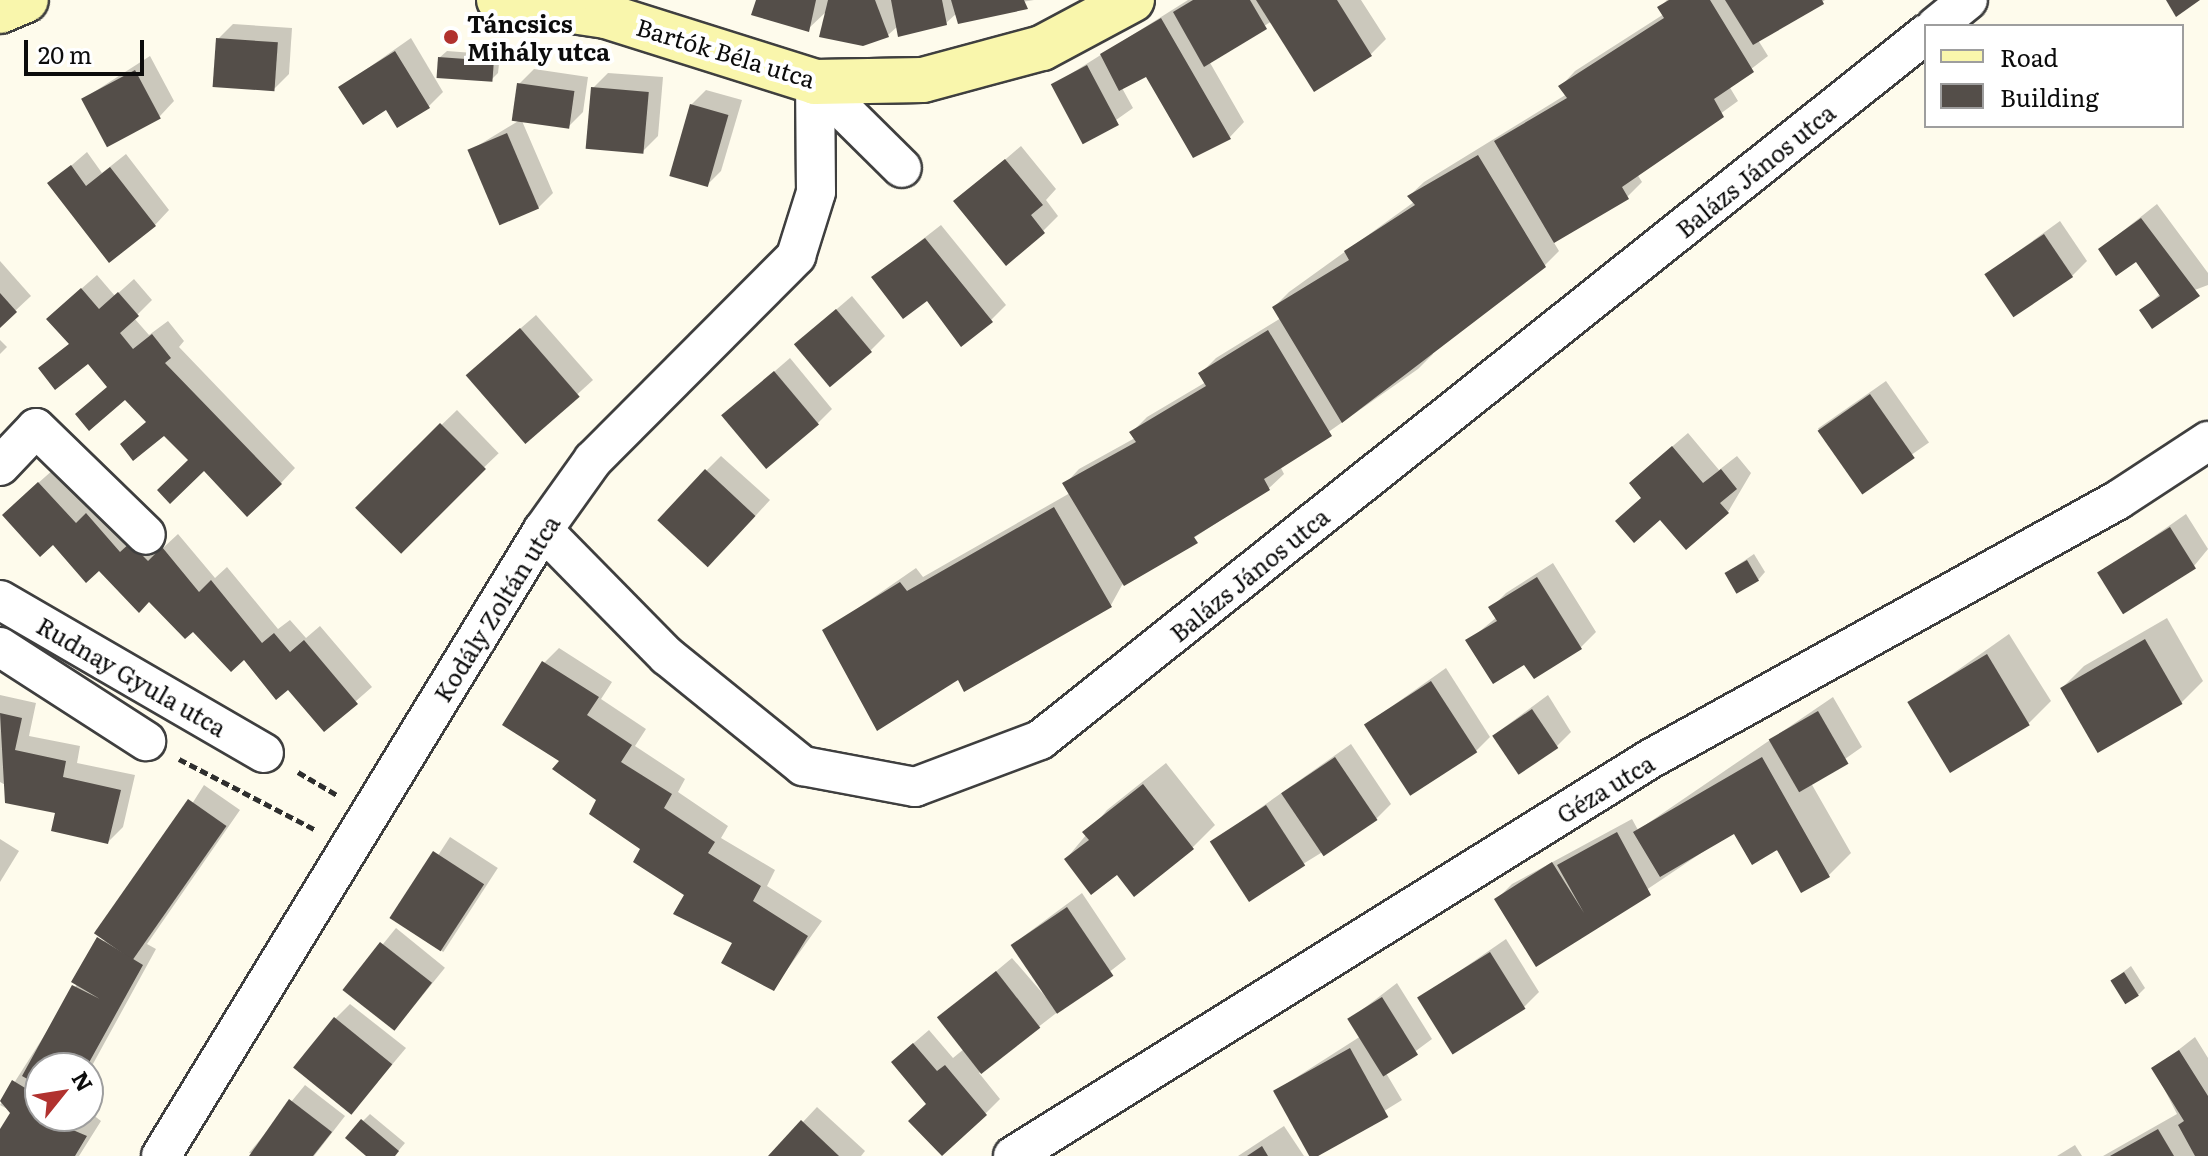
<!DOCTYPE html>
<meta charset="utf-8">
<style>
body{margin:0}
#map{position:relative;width:2208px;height:1156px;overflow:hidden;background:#fefbec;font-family:Literata,serif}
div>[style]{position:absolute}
.shadow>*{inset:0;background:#0003;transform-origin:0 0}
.building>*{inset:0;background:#544e49;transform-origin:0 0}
.path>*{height:5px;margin-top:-2.5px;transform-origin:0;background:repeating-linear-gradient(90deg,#2e2e2e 0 8px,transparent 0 12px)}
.roads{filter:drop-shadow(2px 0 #3f3f3f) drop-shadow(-2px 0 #3f3f3f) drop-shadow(0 2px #3f3f3f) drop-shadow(0 -2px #3f3f3f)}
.street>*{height:38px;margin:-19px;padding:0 19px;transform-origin:19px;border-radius:19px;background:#fff}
.secondary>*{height:44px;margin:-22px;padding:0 22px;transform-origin:22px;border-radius:22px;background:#f9f6ac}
.dots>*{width:22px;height:22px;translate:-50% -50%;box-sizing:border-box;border:4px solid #fff;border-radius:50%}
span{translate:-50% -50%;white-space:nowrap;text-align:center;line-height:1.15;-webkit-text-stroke:8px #fff;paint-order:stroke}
.poi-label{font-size:24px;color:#0c0c0c;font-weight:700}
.left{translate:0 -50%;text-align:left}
.street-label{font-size:24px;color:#0c0c0c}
.legend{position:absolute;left:1924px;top:24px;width:260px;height:104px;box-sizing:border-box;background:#fff;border:2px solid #9e9e9e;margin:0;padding:10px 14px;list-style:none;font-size:24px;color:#0c0c0c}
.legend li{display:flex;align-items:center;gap:16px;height:40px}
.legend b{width:40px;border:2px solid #9e9e9e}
.north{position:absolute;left:24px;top:1052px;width:80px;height:80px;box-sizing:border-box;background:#fff;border:2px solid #9e9e9e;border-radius:50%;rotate:60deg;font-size:22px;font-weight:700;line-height:32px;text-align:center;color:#0c0c0c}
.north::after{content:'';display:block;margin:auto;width:28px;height:36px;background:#b1322f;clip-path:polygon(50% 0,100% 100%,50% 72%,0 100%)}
.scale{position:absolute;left:24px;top:40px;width:120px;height:36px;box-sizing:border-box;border:4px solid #0c0c0c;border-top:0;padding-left:10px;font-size:24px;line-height:28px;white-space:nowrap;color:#0c0c0c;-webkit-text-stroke:6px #fff;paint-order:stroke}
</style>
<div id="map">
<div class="shadow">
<i style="clip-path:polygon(758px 0,1034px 0,957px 13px,946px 23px,898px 26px,888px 35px,828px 10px,808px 29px)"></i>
<i style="clip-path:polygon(1188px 0,1361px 0,1386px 39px,1371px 54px,1272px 21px,1209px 61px,1244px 122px,1230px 137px,1147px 74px,1122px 88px,1133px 108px,1085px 142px,1053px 85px)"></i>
<i style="clip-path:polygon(1667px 0,1825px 0,1758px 40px,1768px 56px,1729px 86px,1738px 101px,1637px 174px,1642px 182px,1627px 197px,1553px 241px,1559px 251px,1544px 266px,1428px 348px,1433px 354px,1418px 369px,1280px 466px,1284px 474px,1268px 489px,1122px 585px,1111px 605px,958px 678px,825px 631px,916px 568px,923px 577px,1070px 493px,1065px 484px,1079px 469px,1135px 438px,1132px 432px,1147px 417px,1206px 382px,1201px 373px,1216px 358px,1281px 318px,1274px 307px,1289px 292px,1414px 202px,1409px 196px,1424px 182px,1567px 94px,1561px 86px,1575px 71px,1664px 14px,1660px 7px)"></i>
<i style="clip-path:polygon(233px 24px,292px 28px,289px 74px,274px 89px,218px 39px)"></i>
<i style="clip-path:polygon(411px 38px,443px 92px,428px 107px,387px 108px,341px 87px)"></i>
<i style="clip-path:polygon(447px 51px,500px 55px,498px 73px,491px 80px,439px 58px)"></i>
<i style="clip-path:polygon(150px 56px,174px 101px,160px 116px,83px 99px)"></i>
<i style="clip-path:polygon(534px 69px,588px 77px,583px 112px,568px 127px,522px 121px,553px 193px,538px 208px,469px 151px,520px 120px,519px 84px)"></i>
<i style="clip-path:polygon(608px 73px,663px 77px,658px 136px,643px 151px,593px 88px)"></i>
<i style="clip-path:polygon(706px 90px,742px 100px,721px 171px,706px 186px,691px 105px)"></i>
<i style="clip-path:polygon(1021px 146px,1056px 189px,1046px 200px,1058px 216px,1043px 231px,956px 202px)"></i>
<i style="clip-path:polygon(87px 152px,102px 173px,126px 154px,169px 210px,155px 225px,50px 184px)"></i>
<i style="clip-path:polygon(2157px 204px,2208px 273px,2208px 285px,2142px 310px,2161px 293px,2136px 260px,2100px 249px)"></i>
<i style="clip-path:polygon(2060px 221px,2087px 261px,2072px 276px,1987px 274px)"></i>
<i style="clip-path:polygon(941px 225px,1006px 305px,991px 320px,874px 277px)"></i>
<i style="clip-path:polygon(0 261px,31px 296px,0 325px)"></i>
<i style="clip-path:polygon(97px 275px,115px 296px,134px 279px,152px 300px,134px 318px,149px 335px,168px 321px,184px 341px,179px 347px,295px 468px,281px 483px,191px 460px,88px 361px,41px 368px,70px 343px,64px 304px)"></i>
<i style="clip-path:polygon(852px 296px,885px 336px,870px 351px,796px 344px)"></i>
<i style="clip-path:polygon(536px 315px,593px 380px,526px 441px,483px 361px)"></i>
<i style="clip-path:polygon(0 340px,7px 347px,0 354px)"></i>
<i style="clip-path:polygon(790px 358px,832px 409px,817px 424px,724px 415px)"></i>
<i style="left:1886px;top:381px;width:75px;height:83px;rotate:55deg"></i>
<i style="left:457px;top:410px;width:60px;height:139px;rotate:46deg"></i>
<i style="clip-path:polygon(1688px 433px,1719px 470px,1737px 456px,1751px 473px,1728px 512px,1646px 469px)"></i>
<i style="clip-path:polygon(721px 456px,770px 500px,724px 550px,706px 471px)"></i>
<i style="clip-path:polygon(54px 469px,92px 510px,102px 500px,164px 547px,178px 534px,215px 578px,227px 567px,278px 629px,290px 620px,306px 638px,320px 626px,372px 687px,324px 729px,289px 687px,99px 569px,19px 500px)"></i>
<i style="clip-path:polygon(2186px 514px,2208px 549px,2194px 566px,2100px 574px)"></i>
<i style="clip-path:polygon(1754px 554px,1765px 572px,1758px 580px,1726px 573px)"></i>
<i style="clip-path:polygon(1553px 563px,1596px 632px,1581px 647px,1525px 662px,1468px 641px,1497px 617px,1491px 608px,1506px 593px)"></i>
<i style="clip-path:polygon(2167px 618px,2203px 681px,2181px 703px,2062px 688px,2084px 666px)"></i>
<i style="clip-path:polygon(2009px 634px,2051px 701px,2028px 724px,1911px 703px)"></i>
<i style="clip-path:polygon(559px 648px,612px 682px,601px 699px,646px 729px,635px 746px,685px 779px,678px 792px,728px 826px,721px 838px,775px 870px,767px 886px,822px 921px,774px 988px,562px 761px,544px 663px)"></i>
<i style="clip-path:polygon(1446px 668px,1490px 737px,1475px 752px,1367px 724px)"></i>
<i style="clip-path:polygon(0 695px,36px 703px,29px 736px,80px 746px,77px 763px,135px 775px,123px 827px,108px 842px,0 782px)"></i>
<i style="clip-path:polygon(1548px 695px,1571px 732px,1556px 747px,1494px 735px)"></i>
<i style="clip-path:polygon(1833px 697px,1862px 747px,1811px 783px,1851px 853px,1829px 875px,1734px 831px,1536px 964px,1497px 899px,1512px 884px,1632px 819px,1638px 830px)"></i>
<i style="clip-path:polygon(1351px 744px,1391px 804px,1376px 819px,1303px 864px,1212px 842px)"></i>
<i style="clip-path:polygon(1166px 763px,1215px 825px,1193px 847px,1135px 894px,1118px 872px,1066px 859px,1107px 810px)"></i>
<i style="clip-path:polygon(204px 785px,240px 810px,147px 944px,156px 949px,88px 1073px,40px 1068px,40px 1116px,88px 1111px,101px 1121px,79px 1156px,0 1156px,0 1133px,13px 1112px,0 1105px)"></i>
<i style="left:450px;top:837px;width:57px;height:100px;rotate:33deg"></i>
<i style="clip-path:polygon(0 839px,19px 851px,0 882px)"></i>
<i style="clip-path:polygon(1082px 893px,1126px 959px,979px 1073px,1000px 1099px,986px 1113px,928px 1103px,908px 1048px,929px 1030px,953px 1058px,964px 1049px,940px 1018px,1012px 958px,1051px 1003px,1013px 944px)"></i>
<i style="left:396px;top:928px;width:63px;height:80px;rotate:39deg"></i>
<i style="clip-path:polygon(1506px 939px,1539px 992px,1524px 1007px,1419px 999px)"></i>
<i style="clip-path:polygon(2131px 966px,2145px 988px,2138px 995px,2113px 980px)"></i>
<i style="clip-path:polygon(1397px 983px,1432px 1039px,1386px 1073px,1402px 1100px,1311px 1156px,1275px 1091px,1361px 1036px,1350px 1019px)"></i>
<i style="clip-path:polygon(350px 1004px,406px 1048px,353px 1111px,335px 1019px)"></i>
<i style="clip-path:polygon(2195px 1037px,2208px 1058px,2208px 1156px,2103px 1156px,2177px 1114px,2154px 1069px)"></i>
<i style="clip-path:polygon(305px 1085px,345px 1116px,314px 1156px,249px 1153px)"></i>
<i style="clip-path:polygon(817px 1107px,865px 1151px,861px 1156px,771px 1156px)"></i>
<i style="clip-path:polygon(370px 1114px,405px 1143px,394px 1156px,369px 1156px,363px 1121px)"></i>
<i style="clip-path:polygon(1284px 1126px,1304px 1156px,1238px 1156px)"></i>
<i style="clip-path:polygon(2075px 1145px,2082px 1156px,2057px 1156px)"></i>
</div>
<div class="building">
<i style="clip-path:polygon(756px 0,816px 0,809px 32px,751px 15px)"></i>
<i style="clip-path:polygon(828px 0,875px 0,889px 37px,863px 46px,819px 37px)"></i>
<i style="clip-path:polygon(891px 0,942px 0,947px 25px,898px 37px)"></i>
<i style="clip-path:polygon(951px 0,1024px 0,1028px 9px,958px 24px)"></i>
<i style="clip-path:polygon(1193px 0,1250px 0,1267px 29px,1204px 67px,1173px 12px)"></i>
<i style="clip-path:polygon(1256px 0,1337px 0,1372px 56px,1314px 92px)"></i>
<i style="clip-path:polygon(1669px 0,1710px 0,1754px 72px,1714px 99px,1724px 117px,1622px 187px,1629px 199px,1554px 243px,1494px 141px,1567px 98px,1558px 86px,1664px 18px,1657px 7px)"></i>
<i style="clip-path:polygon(1725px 0,1822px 0,1824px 4px,1753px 45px)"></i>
<i style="clip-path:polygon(2166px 0,2200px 0,2176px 17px)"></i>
<i style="clip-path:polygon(1161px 18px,1231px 139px,1193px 158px,1146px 77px,1119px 91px,1100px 54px)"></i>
<i style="left:216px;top:38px;width:62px;height:49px;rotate:4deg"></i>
<i style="clip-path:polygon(395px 51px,430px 108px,397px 128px,386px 110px,363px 125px,338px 87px)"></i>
<i style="left:438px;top:57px;width:56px;height:21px;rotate:4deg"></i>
<i style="left:1087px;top:65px;width:68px;height:41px;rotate:62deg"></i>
<i style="left:135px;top:70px;width:55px;height:61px;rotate:62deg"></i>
<i style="left:517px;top:83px;width:58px;height:38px;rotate:8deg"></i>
<i style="left:591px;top:87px;width:58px;height:62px;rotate:5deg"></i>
<i style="left:690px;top:104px;width:40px;height:75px;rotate:16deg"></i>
<i style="left:507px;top:133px;width:82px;height:43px;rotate:67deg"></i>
<i style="clip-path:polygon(1478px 155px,1546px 267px,1342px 423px,1272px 307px,1349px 260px,1344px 251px,1415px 205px,1407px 196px)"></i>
<i style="clip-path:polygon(1005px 159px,1043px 205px,1031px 215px,1045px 233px,1006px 266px,953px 201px)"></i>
<i style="clip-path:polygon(71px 165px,86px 186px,110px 167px,156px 226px,109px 263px,47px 183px)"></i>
<i style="clip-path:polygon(2141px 218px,2200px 296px,2152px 329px,2139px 310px,2160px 296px,2136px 262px,2116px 276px,2098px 249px)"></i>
<i style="left:2044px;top:234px;width:52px;height:72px;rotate:56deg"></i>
<i style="clip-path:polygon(925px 238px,993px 322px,961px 347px,927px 301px,903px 319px,871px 277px)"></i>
<i style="clip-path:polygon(81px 288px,99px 309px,118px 292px,139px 316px,120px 333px,133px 349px,152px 334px,171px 358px,165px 363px,282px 484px,247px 517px,204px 471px,170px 504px,157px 490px,188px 460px,164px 436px,133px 461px,120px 444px,146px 422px,125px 400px,89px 431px,75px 414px,107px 387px,88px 364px,55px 390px,38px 368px,69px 344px,46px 319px)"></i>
<i style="clip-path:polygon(0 293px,17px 312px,0 328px)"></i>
<i style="left:836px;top:309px;width:56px;height:55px;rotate:50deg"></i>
<i style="left:520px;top:328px;width:91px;height:72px;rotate:49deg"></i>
<i style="clip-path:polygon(1268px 330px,1332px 436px,1264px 479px,1270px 490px,1194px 537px,1198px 543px,1124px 586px,1062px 483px,1136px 442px,1129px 432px,1206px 386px,1198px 373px)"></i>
<i style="left:774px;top:371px;width:70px;height:69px;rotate:50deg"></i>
<i style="left:1870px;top:394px;width:78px;height:64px;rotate:55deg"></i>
<i style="left:440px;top:423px;width:65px;height:120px;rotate:45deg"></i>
<i style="clip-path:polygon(1672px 446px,1703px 483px,1721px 469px,1737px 489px,1720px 503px,1729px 513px,1686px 550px,1660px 520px,1634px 543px,1615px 521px,1641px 498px,1629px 483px)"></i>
<i style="left:705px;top:469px;width:69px;height:70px;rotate:43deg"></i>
<i style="clip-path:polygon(38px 482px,76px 523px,86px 513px,120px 552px,130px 543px,148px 561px,162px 547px,199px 592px,211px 580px,262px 643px,274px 633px,290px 652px,304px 640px,358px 704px,324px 732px,288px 690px,276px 700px,244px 660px,231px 672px,193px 632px,185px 639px,149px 602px,139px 613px,99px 571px,86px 583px,53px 545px,40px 557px,2px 515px)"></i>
<i style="clip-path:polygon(1054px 507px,1112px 607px,964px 692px,958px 680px,877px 731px,822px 630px,900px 582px,907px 591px)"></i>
<i style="left:2170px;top:527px;width:49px;height:86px;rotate:58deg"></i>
<i style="left:1747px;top:560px;width:24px;height:26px;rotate:60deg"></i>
<i style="clip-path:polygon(1537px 577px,1582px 649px,1534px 679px,1524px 665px,1493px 684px,1465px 640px,1497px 621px,1488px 607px)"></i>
<i style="left:2145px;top:639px;width:75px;height:98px;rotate:60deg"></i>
<i style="left:1987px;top:654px;width:83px;height:93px;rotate:59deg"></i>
<i style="clip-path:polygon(542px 661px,599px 697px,587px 715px,632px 745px,621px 762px,672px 794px,664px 808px,715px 842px,708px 853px,761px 886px,753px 901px,808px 936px,774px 991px,721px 963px,732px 943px,673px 914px,684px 895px,633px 862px,640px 849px,589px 814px,596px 800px,552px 769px,559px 761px,502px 725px)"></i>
<i style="left:1431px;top:681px;width:85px;height:80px;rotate:57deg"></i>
<i style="left:1532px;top:709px;width:47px;height:48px;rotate:56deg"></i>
<i style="left:1818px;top:711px;width:61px;height:57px;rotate:60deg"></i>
<i style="clip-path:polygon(0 713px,22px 718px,15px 750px,66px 761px,63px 777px,121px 790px,108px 844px,51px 831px,55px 813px,5px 803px)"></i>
<i style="left:1335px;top:757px;width:76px;height:65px;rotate:56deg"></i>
<i style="clip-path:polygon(1762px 757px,1830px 877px,1801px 893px,1777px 850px,1752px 865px,1734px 834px,1660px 877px,1633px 832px)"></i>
<i style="clip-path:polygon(1143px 784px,1194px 849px,1134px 897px,1117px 875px,1091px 895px,1064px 859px,1089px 840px,1082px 832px)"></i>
<i style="left:188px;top:799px;width:47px;height:164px;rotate:35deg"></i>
<i style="left:1266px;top:805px;width:72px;height:67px;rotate:57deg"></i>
<i style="clip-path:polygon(1617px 832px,1651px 895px,1536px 967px,1494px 899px,1552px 862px,1584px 913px,1557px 865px)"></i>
<i style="left:433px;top:851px;width:61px;height:80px;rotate:33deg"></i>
<i style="left:1067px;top:907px;width:83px;height:68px;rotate:56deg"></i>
<i style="clip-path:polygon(97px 937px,143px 965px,86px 1068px,40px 1068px,40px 1086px,22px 1076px,72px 985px,100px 999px,71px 982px)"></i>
<i style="left:380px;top:942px;width:66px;height:61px;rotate:38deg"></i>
<i style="left:1490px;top:952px;width:67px;height:86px;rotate:58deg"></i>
<i style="left:996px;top:971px;width:72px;height:75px;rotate:52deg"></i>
<i style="left:2124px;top:972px;width:28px;height:16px;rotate:58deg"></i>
<i style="left:1382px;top:997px;width:68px;height:41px;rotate:58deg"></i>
<i style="left:334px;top:1017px;width:75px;height:65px;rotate:39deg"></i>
<i style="clip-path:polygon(913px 1043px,937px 1071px,945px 1065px,987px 1115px,942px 1156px,908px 1121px,926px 1104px,891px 1062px)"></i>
<i style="left:1350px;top:1048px;width:79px;height:88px;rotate:61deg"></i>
<i style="clip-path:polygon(2179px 1050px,2208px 1096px,2208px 1156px,2195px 1156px,2178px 1125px,2184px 1121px,2151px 1068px)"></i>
<i style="clip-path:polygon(12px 1080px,40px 1097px,40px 1116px,87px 1136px,75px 1156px,0 1156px,0 1129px,10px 1113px,0 1101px)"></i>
<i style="clip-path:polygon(289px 1099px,332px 1132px,313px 1156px,249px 1156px)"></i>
<i style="clip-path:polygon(361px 1119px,399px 1151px,395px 1156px,366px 1156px,345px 1138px)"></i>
<i style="clip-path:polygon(801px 1120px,839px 1156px,768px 1156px)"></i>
<i style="clip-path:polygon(2158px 1129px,2174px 1156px,2110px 1156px)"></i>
<i style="clip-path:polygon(1262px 1146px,1268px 1156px,1247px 1156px)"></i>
</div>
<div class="path">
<i style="left:179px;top:759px;width:154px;rotate:27.4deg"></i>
<i style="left:298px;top:772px;width:45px;rotate:30.5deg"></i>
</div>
<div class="roads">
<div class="street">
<i style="left:1936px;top:26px;width:41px;rotate:-39.1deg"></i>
<i style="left:815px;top:82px;width:122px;rotate:44.7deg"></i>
<i style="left:0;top:466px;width:52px;rotate:-46.5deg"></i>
<i style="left:36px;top:428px;width:153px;rotate:44.2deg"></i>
<i style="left:543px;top:530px;width:177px;rotate:45.5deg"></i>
<i style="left:667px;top:656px;width:175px;rotate:39deg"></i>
<i style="left:803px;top:766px;width:114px;rotate:10.6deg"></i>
<i style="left:915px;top:787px;width:134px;rotate:-20.6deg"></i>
<i style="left:1040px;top:740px;width:1133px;rotate:-38.55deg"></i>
<i style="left:0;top:600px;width:305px;rotate:30.1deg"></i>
<i style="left:0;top:647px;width:174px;rotate:32.8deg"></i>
<i style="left:161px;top:1156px;width:733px;rotate:-58.61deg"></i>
<i style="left:543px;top:530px;width:86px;rotate:-54.5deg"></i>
<i style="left:593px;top:460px;width:288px;rotate:-45.1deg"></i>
<i style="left:796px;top:256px;width:67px;rotate:-72.6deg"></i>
<i style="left:816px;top:192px;width:110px;rotate:-90.5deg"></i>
<i style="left:1013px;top:1156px;width:751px;rotate:-31.93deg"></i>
<i style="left:1650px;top:759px;width:535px;rotate:-28.96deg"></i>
<i style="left:2118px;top:500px;width:108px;rotate:-33.2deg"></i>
</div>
<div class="secondary">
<i style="left:499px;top:0;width:108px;rotate:8.5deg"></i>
<i style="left:606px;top:16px;width:219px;rotate:17.5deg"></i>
<i style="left:815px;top:82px;width:108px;rotate:-1.1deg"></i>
<i style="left:923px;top:80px;width:123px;rotate:-15.1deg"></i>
<i style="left:1042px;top:48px;width:102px;rotate:-28.1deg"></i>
<i style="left:0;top:11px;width:28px;rotate:-23deg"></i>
</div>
</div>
<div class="dots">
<i style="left:451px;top:37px;background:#b1322f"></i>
</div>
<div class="poi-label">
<span class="left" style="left:467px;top:37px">Táncsics<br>Mihály utca</span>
</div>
<div class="street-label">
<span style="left:726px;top:52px;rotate:17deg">Bartók Béla utca</span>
<span style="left:1755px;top:170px;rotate:-39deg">Balázs János utca</span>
<span style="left:1249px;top:574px;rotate:-39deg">Balázs János utca</span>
<span style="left:496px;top:608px;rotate:-58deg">Kodály Zoltán utca</span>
<span style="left:132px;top:676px;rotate:30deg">Rudnay Gyula utca</span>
<span style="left:1605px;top:788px;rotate:-31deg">Géza utca</span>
</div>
<ul class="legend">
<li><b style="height:10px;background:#f9f6ac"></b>Road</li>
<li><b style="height:22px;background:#544e49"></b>Building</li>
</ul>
<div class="north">N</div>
<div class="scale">20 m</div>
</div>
